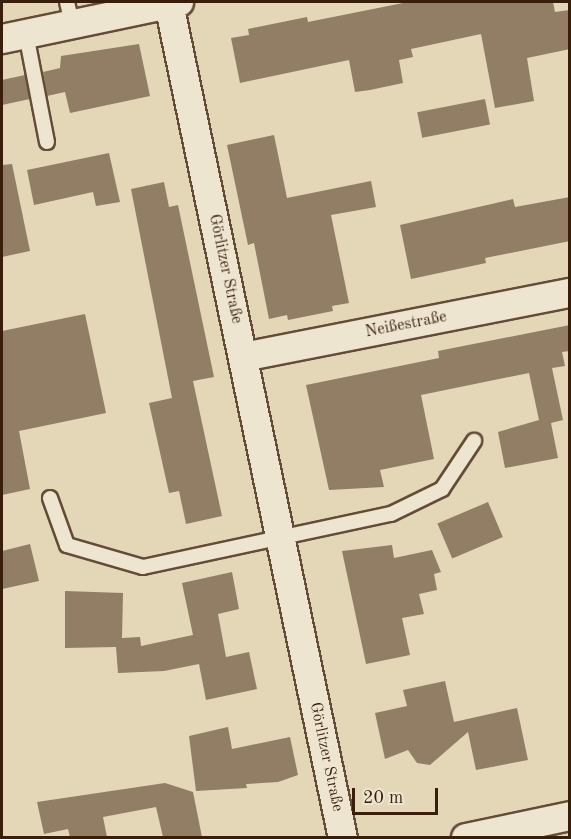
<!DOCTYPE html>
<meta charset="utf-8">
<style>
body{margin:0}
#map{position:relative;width:571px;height:839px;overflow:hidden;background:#e3d7b7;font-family:"Old Standard TT",serif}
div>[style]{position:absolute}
.building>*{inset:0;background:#917e64;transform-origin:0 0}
.roads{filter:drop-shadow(2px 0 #644c36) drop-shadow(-2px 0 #644c36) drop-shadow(0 2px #644c36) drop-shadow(0 -2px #644c36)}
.lane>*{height:14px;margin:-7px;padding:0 7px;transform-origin:7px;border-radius:7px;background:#ede5d0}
.street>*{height:28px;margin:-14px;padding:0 14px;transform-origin:14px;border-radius:14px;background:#ede5d0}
span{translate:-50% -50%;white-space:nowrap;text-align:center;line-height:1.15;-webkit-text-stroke:5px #ede5d0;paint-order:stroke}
.street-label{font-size:16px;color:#391e0b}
.frame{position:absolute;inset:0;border:3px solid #391e0b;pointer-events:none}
.scale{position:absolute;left:352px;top:788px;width:86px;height:27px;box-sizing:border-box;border:3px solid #391e0b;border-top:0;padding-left:8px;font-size:18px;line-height:21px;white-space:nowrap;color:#391e0b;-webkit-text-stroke:4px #ede5d0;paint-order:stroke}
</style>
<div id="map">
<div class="building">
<i style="clip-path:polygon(408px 2px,553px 2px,555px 12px,570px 10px,570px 49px,527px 58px,534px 101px,495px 108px,481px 34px,411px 49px,413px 57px,399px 60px,403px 83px,370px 90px,355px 92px,349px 60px,240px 83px,231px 38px,249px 35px,248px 29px,307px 17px,308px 22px)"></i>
<i style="clip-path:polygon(139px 44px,150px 96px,70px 113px,65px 92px,47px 96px,43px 72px,60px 68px,61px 56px)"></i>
<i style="clip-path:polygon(25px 75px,30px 99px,2px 105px,2px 80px)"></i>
<i style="left:485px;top:99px;width:26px;height:69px;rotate:79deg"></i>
<i style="clip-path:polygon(274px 135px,287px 198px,371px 181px,376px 207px,331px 215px,349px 303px,332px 306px,333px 311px,288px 320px,287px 315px,269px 319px,254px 243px,248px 245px,227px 145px)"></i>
<i style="clip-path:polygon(109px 153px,120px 202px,96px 206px,93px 192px,34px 205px,27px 170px)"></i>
<i style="clip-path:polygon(12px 164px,30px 251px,2px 257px,2px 165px)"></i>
<i style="clip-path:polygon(164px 182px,169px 207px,178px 205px,214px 377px,193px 381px,222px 516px,186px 524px,179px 491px,169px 493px,149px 403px,172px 398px,131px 189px)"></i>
<i style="clip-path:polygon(570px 197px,570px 241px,485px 258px,486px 263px,411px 279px,400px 225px,513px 199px,515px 207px)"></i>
<i style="clip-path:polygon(85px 314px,106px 413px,19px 431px,30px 489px,2px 495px,2px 331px)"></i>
<i style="clip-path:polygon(570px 325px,570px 351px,562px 352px,565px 366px,552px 368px,563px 420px,551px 423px,558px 458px,505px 468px,498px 432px,539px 420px,529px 373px,421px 395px,434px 459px,380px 470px,384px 487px,329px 490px,306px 385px,439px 358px,438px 351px)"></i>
<i style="left:488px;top:502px;width:38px;height:55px;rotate:67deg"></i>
<i style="clip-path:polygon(30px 544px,39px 581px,2px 589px,2px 551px)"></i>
<i style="clip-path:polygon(392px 545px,394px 558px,432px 550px,441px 572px,434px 574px,437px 590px,419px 594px,424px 614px,402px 618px,410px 655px,366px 664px,342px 551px)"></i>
<i style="clip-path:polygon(232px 572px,239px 609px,218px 614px,226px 657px,249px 652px,257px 689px,206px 700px,199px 664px,164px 671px,118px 673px,116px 647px,65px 648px,65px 591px,123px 593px,122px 638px,140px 637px,141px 646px,193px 635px,182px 583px)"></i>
<i style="clip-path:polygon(445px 681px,454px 722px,517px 708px,528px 760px,476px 770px,468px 732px,430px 765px,417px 763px,408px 750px,385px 759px,375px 713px,407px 706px,403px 690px)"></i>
<i style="clip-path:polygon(228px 727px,232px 749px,290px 737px,298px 775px,278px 782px,246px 784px,247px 788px,196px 791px,189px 736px)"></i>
<i style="clip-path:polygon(165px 783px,193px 792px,202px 837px,163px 837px,156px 807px,103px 817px,107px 837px,70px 837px,68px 829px,44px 834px,37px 802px)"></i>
</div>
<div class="roads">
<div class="lane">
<i style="left:67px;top:2px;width:23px;rotate:77deg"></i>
<i style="left:26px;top:34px;width:110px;rotate:79deg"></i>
<i style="left:50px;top:498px;width:50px;rotate:70.1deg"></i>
<i style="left:67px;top:545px;width:79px;rotate:16.1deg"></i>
<i style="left:143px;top:567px;width:254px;rotate:-12.1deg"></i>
<i style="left:391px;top:514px;width:57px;rotate:-26.1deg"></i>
<i style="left:442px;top:489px;width:58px;rotate:-56.3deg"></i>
</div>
<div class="street">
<i style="left:169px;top:4px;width:852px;rotate:78.22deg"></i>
<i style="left:2px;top:39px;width:181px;rotate:-11.8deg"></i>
<i style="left:243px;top:357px;width:333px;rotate:-11.1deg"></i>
<i style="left:466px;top:838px;width:106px;rotate:-11.9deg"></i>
</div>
</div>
<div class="street-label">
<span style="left:225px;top:269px;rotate:78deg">Görlitzer Straße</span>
<span style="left:406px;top:325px;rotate:-11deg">Neißestraße</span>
<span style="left:326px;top:757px;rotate:78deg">Görlitzer Straße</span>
</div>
<div class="frame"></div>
<div class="scale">20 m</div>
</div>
